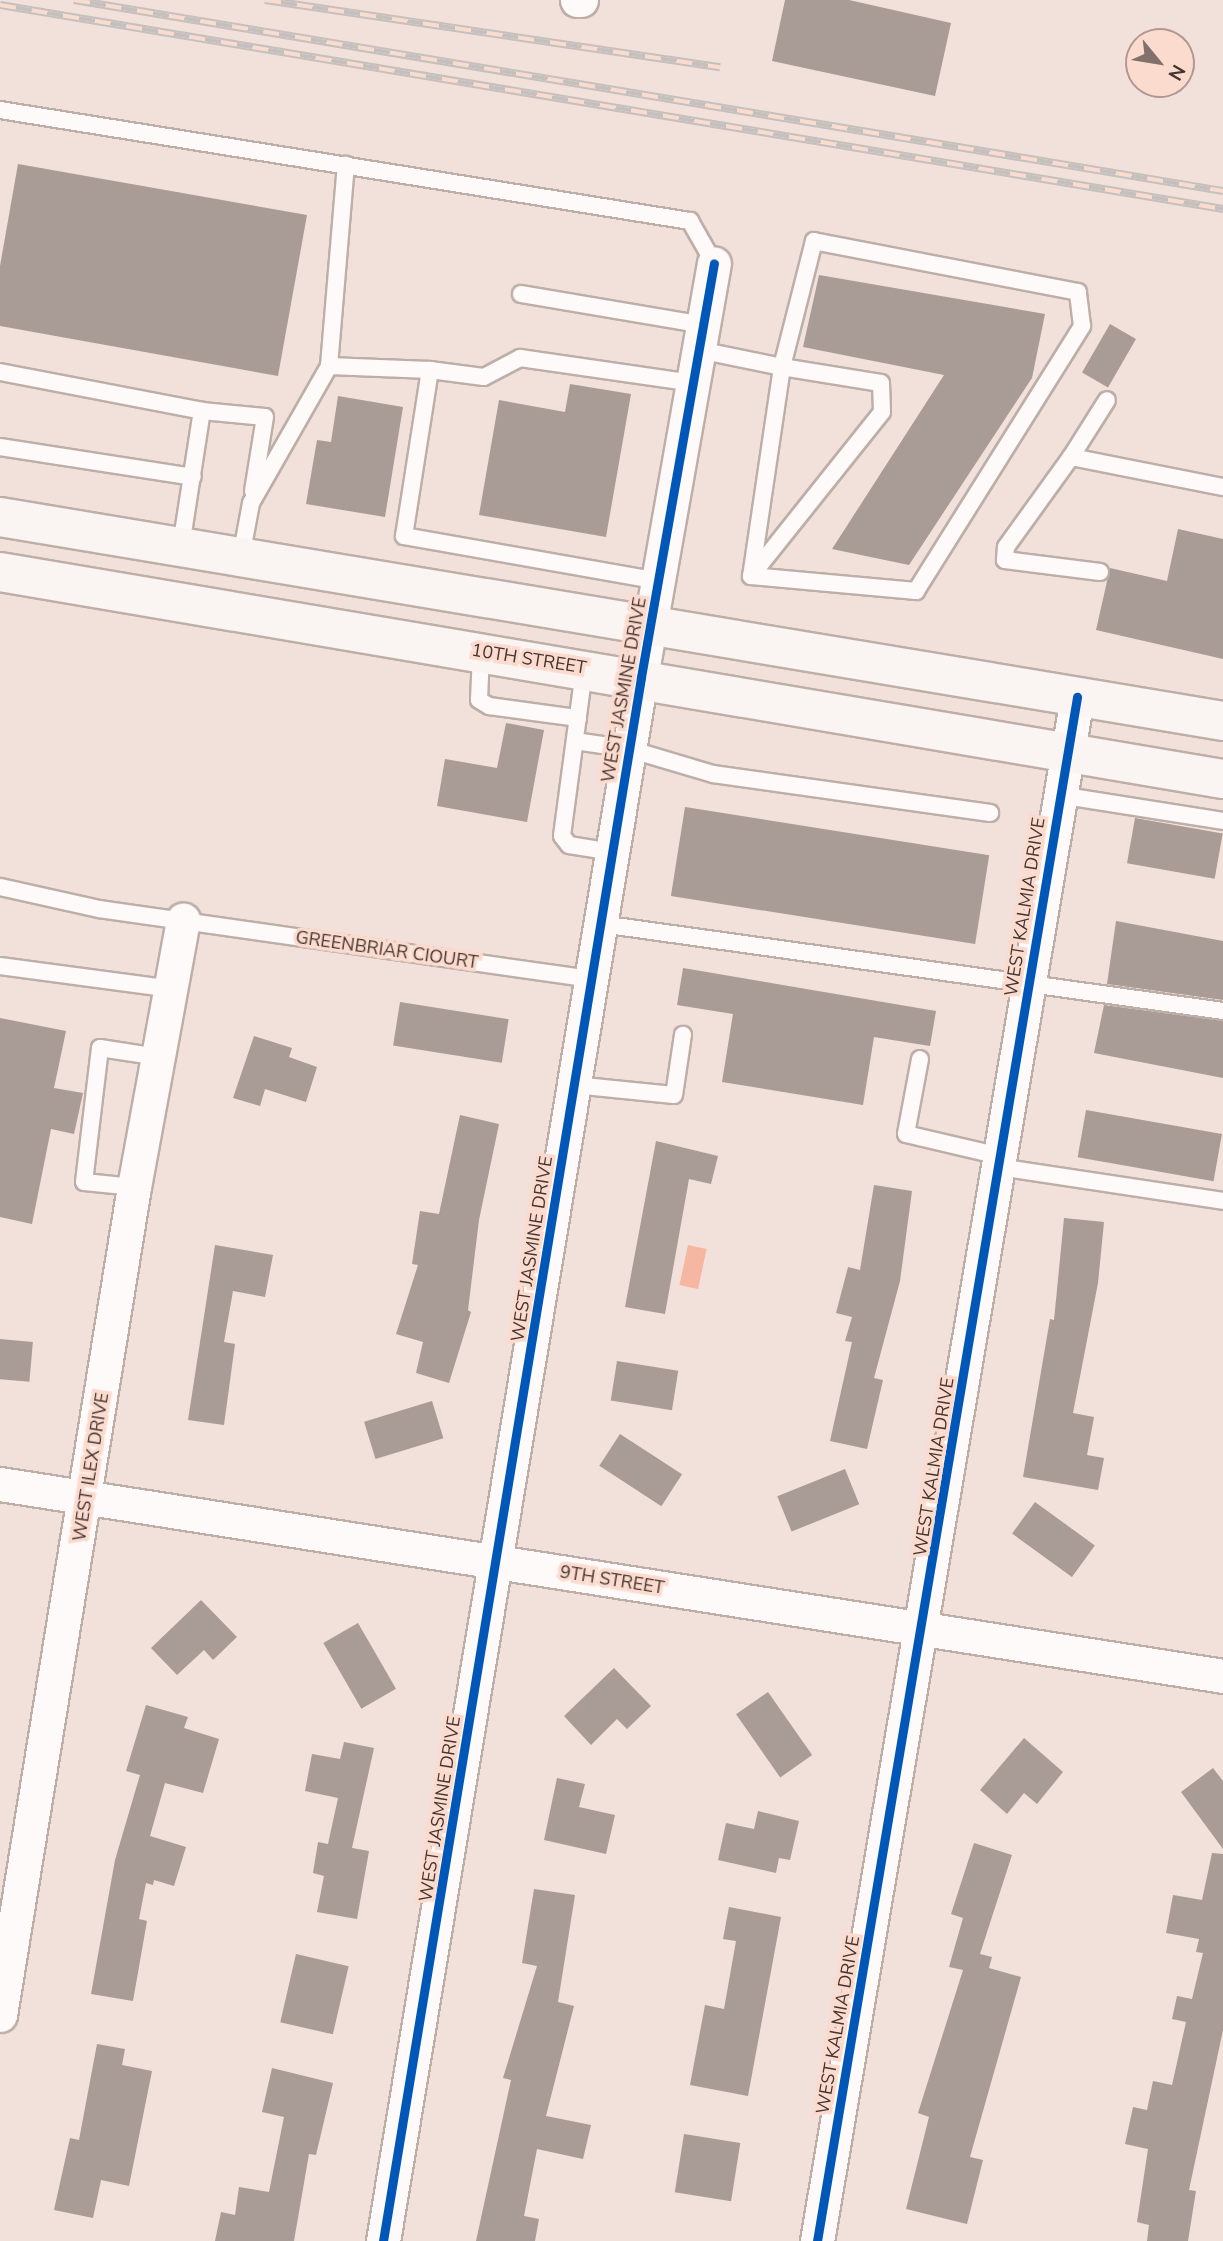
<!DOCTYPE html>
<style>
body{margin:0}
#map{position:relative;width:1223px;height:2241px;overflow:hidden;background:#f2e0da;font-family:"Nunito Sans",sans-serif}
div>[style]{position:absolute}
.water>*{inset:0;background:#f5b7a1;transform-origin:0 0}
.building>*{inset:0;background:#a99b95;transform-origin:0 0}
.roads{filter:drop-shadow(2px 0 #bdaea8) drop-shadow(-2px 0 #bdaea8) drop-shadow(0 2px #bdaea8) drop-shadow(0 -2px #bdaea8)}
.lane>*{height:16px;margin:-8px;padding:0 8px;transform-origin:8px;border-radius:8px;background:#fdfaf9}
.street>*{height:33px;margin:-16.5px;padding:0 16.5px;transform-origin:16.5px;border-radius:16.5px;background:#fdfaf9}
.secondary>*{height:38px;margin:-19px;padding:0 19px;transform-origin:19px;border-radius:19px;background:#faf4f2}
.rail>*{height:8px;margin-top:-4px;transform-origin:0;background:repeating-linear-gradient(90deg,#fcdbcf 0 16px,#c5c0be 0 32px);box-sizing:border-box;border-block:2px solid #c5c0be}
.cycleway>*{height:9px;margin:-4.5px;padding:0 4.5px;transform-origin:4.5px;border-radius:4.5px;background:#0057b8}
span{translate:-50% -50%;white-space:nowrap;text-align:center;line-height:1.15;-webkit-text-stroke:7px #fcdbcf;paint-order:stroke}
.street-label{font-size:18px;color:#44342f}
.north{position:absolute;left:1125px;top:28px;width:70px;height:70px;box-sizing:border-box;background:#fcdbcf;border:2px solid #b2988f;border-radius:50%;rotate:120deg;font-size:19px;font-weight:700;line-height:28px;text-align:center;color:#44342f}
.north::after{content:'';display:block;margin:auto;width:24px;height:32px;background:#81706b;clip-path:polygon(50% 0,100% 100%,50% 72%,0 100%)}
</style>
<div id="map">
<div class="water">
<i style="left:688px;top:1245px;width:19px;height:41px;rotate:12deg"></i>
</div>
<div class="building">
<i style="clip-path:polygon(785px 0,849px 0,951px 23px,935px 96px,772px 61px)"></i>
<i style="clip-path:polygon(18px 164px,307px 215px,278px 376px,0 326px,0 266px)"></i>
<i style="clip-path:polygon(819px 275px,1045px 314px,1032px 378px,909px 565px,832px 549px,944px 375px,803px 347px)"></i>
<i style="left:1110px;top:324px;width:30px;height:56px;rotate:30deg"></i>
<i style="clip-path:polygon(570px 384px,631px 394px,606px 537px,479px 515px,499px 400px,565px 412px)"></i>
<i style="clip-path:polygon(338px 396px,403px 407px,385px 517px,306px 504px,317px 440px,331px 442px)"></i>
<i style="clip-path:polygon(1178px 529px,1223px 539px,1223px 659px,1096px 630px,1110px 568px,1167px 581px)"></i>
<i style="clip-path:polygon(506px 723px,544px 730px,527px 822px,437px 806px,445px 759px,497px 768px)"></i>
<i style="left:685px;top:807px;width:308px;height:90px;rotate:9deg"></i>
<i style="left:1135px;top:818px;width:89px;height:46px;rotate:10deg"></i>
<i style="clip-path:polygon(1116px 921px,1223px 941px,1223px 1000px,1107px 984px)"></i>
<i style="clip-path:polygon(683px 968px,936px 1011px,930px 1046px,874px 1037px,863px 1105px,722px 1082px,733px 1014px,677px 1005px)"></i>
<i style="left:400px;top:1002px;width:110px;height:44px;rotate:9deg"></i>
<i style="clip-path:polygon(1104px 1005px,1223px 1021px,1223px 1078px,1094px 1053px)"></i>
<i style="clip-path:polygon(0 1018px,66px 1031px,54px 1088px,83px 1093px,74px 1134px,51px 1129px,32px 1224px,0 1217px)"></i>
<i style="clip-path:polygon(254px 1036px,292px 1048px,289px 1057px,317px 1067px,306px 1102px,265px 1089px,260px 1106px,233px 1098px)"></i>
<i style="left:1086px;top:1110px;width:138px;height:48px;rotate:10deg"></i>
<i style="clip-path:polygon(460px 1115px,499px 1124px,479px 1220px,468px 1310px,471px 1312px,449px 1383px,416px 1373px,423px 1342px,396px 1334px,418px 1265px,412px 1264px,420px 1211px,439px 1214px)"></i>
<i style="clip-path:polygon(656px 1141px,718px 1156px,711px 1184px,689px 1179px,665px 1314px,625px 1307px)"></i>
<i style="clip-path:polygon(874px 1185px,912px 1191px,900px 1281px,874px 1378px,883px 1380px,867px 1449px,830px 1441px,852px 1342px,845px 1341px,852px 1317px,836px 1313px,848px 1267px,860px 1270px)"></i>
<i style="clip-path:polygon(1064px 1218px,1104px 1222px,1098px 1283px,1073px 1413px,1094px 1417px,1087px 1455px,1104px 1458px,1098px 1490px,1023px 1477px,1050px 1319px,1054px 1320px)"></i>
<i style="clip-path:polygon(215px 1245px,273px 1255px,265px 1297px,233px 1291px,224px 1342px,235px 1344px,224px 1425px,188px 1420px)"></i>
<i style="left:0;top:1339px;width:33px;height:40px;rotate:5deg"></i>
<i style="left:617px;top:1361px;width:62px;height:40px;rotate:9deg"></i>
<i style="left:432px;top:1401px;width:39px;height:71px;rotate:73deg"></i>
<i style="left:620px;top:1434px;width:74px;height:38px;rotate:33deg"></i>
<i style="left:845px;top:1469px;width:38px;height:73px;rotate:68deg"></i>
<i style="left:1035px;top:1502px;width:74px;height:39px;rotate:36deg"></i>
<i style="clip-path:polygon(201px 1600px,237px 1637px,213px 1660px,204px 1650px,177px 1675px,151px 1648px)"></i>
<i style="left:358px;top:1623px;width:76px;height:40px;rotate:60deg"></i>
<i style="clip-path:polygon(614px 1668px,651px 1706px,627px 1729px,617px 1719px,591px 1745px,564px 1716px)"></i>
<i style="left:768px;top:1692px;width:77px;height:39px;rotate:55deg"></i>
<i style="clip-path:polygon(146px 1705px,188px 1717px,184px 1728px,219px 1739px,203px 1793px,165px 1783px,150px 1836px,186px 1847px,174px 1886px,154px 1880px,153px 1885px,146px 1883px,139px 1919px,147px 1921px,133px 2001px,91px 1994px,115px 1860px,140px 1775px,126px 1771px)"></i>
<i style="clip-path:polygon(1024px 1738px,1063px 1772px,1037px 1804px,1024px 1793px,1007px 1814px,980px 1790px)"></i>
<i style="clip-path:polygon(344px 1742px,374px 1748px,352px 1848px,369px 1851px,357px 1919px,317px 1912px,324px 1876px,313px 1873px,318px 1842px,328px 1844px,338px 1798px,305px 1791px,312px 1754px,340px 1759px)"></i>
<i style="clip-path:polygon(1213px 1768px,1223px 1781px,1223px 1849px,1181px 1792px)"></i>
<i style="clip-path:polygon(557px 1778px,585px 1784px,579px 1807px,615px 1815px,606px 1854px,544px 1840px)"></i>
<i style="clip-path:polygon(758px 1811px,799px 1821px,790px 1860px,779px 1858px,776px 1873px,718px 1860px,726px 1823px,754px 1829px)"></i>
<i style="clip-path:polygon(974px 1843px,1012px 1855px,980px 1954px,992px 1957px,989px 1968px,1021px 1977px,970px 2157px,983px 2160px,967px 2224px,906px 2209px,929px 2117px,918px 2113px,963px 1970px,949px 1967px,963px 1918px,951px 1914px)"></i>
<i style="clip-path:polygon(1212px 1853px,1223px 1854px,1223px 2030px,1189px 2190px,1196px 2191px,1188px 2241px,1147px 2241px,1149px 2225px,1137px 2222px,1148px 2149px,1125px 2144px,1133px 2107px,1147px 2110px,1153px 2081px,1172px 2085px,1186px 2022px,1172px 2019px,1177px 1996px,1192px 1999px,1203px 1953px,1196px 1952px,1199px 1939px,1166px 1933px,1173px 1895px,1202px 1900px)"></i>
<i style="clip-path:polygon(534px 1889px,575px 1895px,558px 2002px,574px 2006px,546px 2116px,591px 2125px,583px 2159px,537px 2149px,524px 2216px,539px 2219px,535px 2241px,476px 2241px,511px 2080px,503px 2078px,537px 1966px,522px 1963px)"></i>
<i style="clip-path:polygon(729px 1907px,781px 1917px,748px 2096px,690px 2085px,705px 2005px,724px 2009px,736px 1941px,723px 1939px)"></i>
<i style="left:296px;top:1954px;width:54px;height:70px;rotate:13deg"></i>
<i style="clip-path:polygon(97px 2044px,125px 2049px,122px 2065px,152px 2071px,129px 2186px,101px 2180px,93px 2218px,54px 2210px,70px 2138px,79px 2140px)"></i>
<i style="clip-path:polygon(272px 2068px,333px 2083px,316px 2155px,309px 2154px,294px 2241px,215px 2241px,221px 2212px,235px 2215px,239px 2187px,269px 2192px,284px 2117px,262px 2112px)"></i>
<i style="left:684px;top:2134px;width:57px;height:59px;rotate:9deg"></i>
</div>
<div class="roads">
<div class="lane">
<i style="left:0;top:110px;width:699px;rotate:9.14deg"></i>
<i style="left:690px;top:221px;width:48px;rotate:60.3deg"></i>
<i style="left:521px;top:294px;width:186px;rotate:9.6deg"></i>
<i style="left:699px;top:350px;width:85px;rotate:11.6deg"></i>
<i style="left:782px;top:367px;width:211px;rotate:98.4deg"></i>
<i style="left:751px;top:576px;width:166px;rotate:5.2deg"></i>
<i style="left:916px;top:591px;width:313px;rotate:-57.9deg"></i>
<i style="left:1082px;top:326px;width:34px;rotate:-97deg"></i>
<i style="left:1078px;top:292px;width:269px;rotate:-169.1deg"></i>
<i style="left:814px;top:241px;width:130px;rotate:104.3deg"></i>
<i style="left:782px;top:367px;width:100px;rotate:9.2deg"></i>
<i style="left:881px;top:383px;width:29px;rotate:88deg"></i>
<i style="left:882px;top:412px;width:210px;rotate:128.6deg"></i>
<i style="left:329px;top:366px;width:202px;rotate:-85.2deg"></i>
<i style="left:430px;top:370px;width:168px;rotate:98.9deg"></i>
<i style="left:404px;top:536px;width:259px;rotate:10deg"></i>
<i style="left:0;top:372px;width:206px;rotate:10.9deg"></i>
<i style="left:202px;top:411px;width:63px;rotate:5.4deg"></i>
<i style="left:265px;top:417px;width:75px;rotate:99.2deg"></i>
<i style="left:0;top:447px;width:195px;rotate:8.8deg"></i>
<i style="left:1071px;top:457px;width:67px;rotate:-57.7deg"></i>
<i style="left:181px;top:546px;width:137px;rotate:-81.2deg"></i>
<i style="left:241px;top:557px;width:55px;rotate:-79.5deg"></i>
<i style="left:251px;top:503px;width:158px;rotate:-60.3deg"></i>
<i style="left:329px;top:366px;width:101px;rotate:2.3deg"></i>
<i style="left:430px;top:370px;width:54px;rotate:7.4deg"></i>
<i style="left:484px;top:377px;width:41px;rotate:-27.8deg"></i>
<i style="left:520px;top:358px;width:176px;rotate:8.2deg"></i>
<i style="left:1100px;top:572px;width:96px;rotate:-172.8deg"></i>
<i style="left:1005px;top:560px;width:13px;rotate:-86deg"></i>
<i style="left:1006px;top:547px;width:111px;rotate:-54.2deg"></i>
<i style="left:1071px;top:457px;width:155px;rotate:11.2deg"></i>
<i style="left:481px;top:654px;width:46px;rotate:92.5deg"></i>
<i style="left:479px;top:700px;width:12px;rotate:31deg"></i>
<i style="left:489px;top:706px;width:90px;rotate:7.7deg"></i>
<i style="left:584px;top:671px;width:166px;rotate:97.6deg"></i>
<i style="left:562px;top:836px;width:11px;rotate:52deg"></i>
<i style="left:569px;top:845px;width:45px;rotate:9deg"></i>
<i style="left:575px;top:741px;width:55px;rotate:8.4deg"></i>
<i style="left:629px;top:749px;width:88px;rotate:16.6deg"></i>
<i style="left:713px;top:774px;width:280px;rotate:8deg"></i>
<i style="left:1059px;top:795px;width:166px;rotate:9deg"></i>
<i style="left:0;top:887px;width:101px;rotate:12.5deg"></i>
<i style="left:99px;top:909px;width:498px;rotate:8.1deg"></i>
<i style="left:601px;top:924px;width:628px;rotate:7.96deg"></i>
<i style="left:0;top:966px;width:174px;rotate:7.6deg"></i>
<i style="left:920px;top:1059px;width:76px;rotate:100.6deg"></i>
<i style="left:906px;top:1134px;width:97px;rotate:13.2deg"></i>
<i style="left:574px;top:1085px;width:100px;rotate:5.7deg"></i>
<i style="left:674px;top:1095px;width:61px;rotate:-81.5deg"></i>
<i style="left:999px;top:1167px;width:227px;rotate:8.6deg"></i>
<i style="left:134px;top:1187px;width:50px;rotate:-174.3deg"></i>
<i style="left:84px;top:1182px;width:135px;rotate:-83.2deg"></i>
<i style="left:100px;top:1048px;width:60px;rotate:8.7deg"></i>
</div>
<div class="street">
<i style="left:577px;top:0;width:4px"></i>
<i style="left:0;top:1484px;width:1238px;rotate:8.92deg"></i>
<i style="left:0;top:2015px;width:839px;rotate:-80.81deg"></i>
<i style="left:134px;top:1187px;width:272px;rotate:-79.6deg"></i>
<i style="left:383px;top:2241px;width:1585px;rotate:-80.63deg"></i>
<i style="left:641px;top:677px;width:420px;rotate:-80deg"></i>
<i style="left:817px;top:2241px;width:1566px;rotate:-80.44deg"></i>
</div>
<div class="secondary">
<i style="left:0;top:517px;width:1240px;rotate:9.47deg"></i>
<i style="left:0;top:572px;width:1240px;rotate:9.61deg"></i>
</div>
</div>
<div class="rail">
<i style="left:74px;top:0;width:1165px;rotate:9.44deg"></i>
<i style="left:265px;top:0;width:460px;rotate:8.4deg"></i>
<i style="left:0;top:5px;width:1240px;rotate:9.47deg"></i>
</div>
<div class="cycleway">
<i style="left:383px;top:2241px;width:1585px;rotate:-80.63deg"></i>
<i style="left:641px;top:677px;width:420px;rotate:-80deg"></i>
<i style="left:817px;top:2241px;width:1566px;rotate:-80.44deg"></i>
</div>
<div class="street-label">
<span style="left:529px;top:659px;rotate:9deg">10TH STREET</span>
<span style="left:624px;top:690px;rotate:-80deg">WEST JASMINE DRIVE</span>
<span style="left:1025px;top:907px;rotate:-81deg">WEST KALMIA DRIVE</span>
<span style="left:387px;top:950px;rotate:8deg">GREENBRIAR CIOURT</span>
<span style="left:532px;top:1249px;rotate:-81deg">WEST JASMINE DRIVE</span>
<span style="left:91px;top:1467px;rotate:-81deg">WEST ILEX DRIVE</span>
<span style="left:934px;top:1467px;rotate:-81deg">WEST KALMIA DRIVE</span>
<span style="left:612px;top:1580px;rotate:9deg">9TH STREET</span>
<span style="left:440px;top:1809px;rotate:-81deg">WEST JASMINE DRIVE</span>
<span style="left:838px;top:2025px;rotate:-80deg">WEST KALMIA DRIVE</span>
</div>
<div class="north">N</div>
</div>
